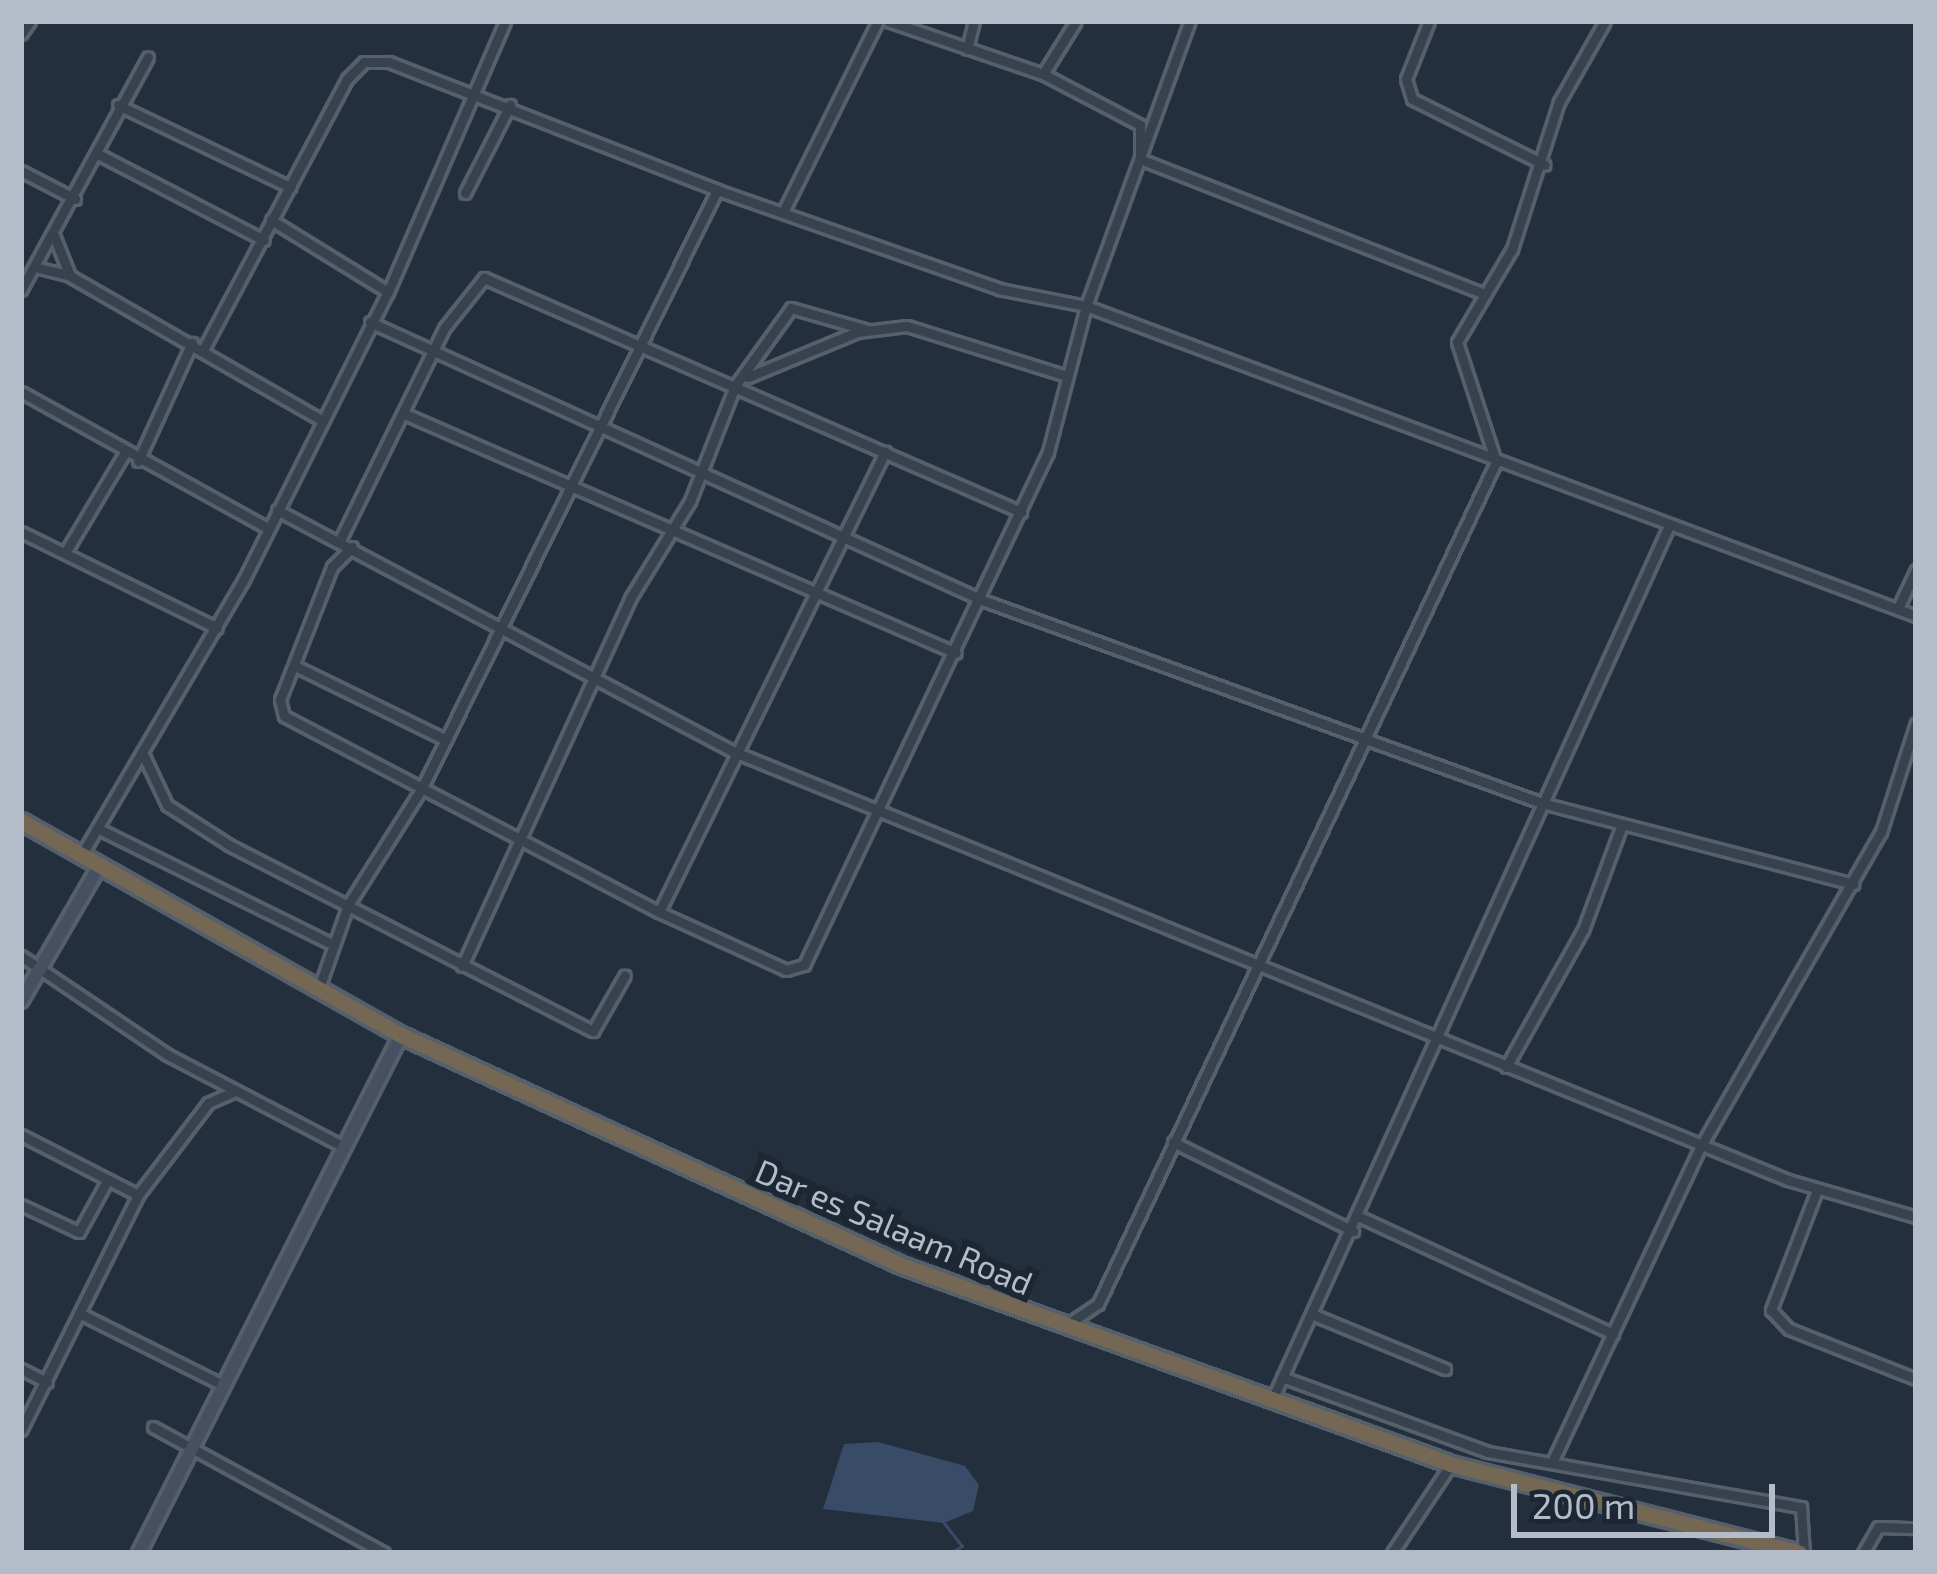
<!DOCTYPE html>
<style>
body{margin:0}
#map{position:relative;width:1937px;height:1574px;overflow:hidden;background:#242f3e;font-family:"Exo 2",sans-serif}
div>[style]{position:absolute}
.water>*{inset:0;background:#394c67}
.stream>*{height:3px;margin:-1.5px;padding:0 1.5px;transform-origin:1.5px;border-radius:1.5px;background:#394c67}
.roads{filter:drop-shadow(3px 0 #565f6c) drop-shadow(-3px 0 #565f6c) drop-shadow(0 3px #565f6c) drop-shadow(0 -3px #565f6c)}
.street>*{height:9px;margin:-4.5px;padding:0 4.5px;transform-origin:4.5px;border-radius:4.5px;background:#38414e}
.secondary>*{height:12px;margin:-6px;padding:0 6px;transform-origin:6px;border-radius:6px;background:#465061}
.highway>*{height:15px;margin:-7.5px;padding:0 7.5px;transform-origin:7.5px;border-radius:7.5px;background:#746855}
span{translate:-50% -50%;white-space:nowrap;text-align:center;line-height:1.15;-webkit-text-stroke:12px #1d2633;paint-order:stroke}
.street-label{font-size:33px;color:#b4bcc9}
.frame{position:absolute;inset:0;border:24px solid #b4bcc9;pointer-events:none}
.scale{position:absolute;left:1511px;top:1484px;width:264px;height:54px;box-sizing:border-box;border:6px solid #b4bcc9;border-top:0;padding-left:15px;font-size:36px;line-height:42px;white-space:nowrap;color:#b4bcc9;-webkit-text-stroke:9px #1d2633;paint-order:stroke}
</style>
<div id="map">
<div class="water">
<i style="clip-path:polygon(878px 1442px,965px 1466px,979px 1485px,973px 1511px,944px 1523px,823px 1509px,844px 1444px)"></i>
</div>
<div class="stream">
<i style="left:944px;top:1523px;width:29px;rotate:52deg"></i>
<i style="left:962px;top:1546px;width:14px;rotate:150deg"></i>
</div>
<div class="roads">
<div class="street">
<i style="left:888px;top:21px;width:164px;rotate:18.9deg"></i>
<i style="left:1043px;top:74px;width:110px;rotate:27.7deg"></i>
<i style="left:1140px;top:125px;width:34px;rotate:90deg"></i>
<i style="left:1140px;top:159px;width:370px;rotate:21.4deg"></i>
<i style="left:1429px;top:21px;width:62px;rotate:111.6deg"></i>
<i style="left:1406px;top:79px;width:21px;rotate:73deg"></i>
<i style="left:1412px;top:99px;width:148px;rotate:26.4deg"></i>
<i style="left:21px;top:34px;width:16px;rotate:-55deg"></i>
<i style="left:967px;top:49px;width:29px;rotate:-76deg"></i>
<i style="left:1043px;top:74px;width:62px;rotate:-58.1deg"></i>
<i style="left:118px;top:105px;width:191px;rotate:25.5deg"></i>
<i style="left:96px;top:153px;width:189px;rotate:27.4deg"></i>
<i style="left:21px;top:171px;width:61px;rotate:27.4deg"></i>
<i style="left:465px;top:193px;width:99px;rotate:-62.9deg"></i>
<i style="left:783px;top:212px;width:213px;rotate:-63.6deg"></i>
<i style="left:271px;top:220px;width:137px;rotate:31.6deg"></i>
<i style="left:53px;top:233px;width:46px;rotate:68.4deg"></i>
<i style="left:35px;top:267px;width:36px;rotate:14deg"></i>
<i style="left:70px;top:276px;width:289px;rotate:29.8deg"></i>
<i style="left:21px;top:290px;width:265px;rotate:-61.4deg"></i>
<i style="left:370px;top:322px;width:672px;rotate:24.43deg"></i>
<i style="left:982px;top:600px;width:596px;rotate:19.93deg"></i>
<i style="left:1542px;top:803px;width:322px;rotate:14.6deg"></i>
<i style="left:204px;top:348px;width:305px;rotate:-62deg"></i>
<i style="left:347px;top:79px;width:24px;rotate:-45deg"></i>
<i style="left:364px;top:62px;width:25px"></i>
<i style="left:389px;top:62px;width:352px;rotate:21.3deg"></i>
<i style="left:717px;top:190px;width:299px;rotate:19.3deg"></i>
<i style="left:999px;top:289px;width:89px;rotate:11.1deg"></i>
<i style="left:1086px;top:306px;width:886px;rotate:20.48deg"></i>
<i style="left:748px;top:377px;width:118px;rotate:-22.4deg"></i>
<i style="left:857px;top:332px;width:50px;rotate:-6.8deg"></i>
<i style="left:907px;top:326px;width:164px;rotate:17.4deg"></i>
<i style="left:21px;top:392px;width:281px;rotate:28.9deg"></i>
<i style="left:407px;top:415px;width:598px;rotate:23.44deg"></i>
<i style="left:138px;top:461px;width:130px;rotate:-65.4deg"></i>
<i style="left:277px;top:510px;width:515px;rotate:27.91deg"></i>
<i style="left:732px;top:751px;width:1140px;rotate:22.11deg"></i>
<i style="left:1788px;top:1180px;width:133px;rotate:16.1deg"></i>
<i style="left:21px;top:532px;width:218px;rotate:26.1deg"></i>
<i style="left:340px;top:540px;width:237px;rotate:-63.8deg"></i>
<i style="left:445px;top:327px;width:63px;rotate:-51.5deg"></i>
<i style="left:484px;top:278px;width:586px;rotate:23.55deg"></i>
<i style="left:352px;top:547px;width:28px;rotate:135deg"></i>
<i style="left:332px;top:567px;width:143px;rotate:111.4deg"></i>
<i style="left:280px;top:700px;width:16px;rotate:76deg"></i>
<i style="left:284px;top:716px;width:423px;rotate:27.6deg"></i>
<i style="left:659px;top:912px;width:140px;rotate:24.5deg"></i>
<i style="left:786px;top:970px;width:19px;rotate:-16deg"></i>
<i style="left:804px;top:965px;width:568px;rotate:-64.56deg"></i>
<i style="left:1048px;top:452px;width:151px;rotate:-75.4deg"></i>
<i style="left:1086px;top:306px;width:303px;rotate:-70deg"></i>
<i style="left:65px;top:553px;width:115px;rotate:-59.2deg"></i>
<i style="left:1898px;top:608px;width:42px;rotate:-64.7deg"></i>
<i style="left:295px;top:666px;width:168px;rotate:26.1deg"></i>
<i style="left:142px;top:752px;width:59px;rotate:64.7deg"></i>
<i style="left:167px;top:805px;width:74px;rotate:32.8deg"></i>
<i style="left:229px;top:845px;width:409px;rotate:27.1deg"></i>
<i style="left:593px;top:1031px;width:64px;rotate:-60.3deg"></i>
<i style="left:99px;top:829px;width:258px;rotate:26.3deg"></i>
<i style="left:82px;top:854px;width:317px;rotate:-59.5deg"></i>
<i style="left:243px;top:581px;width:323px;rotate:-63.4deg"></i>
<i style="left:388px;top:292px;width:295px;rotate:-66.6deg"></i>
<i style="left:659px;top:912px;width:513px;rotate:-63.83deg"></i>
<i style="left:21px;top:956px;width:177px;rotate:34deg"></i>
<i style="left:168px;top:1055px;width:199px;rotate:27.6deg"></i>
<i style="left:462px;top:966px;width:406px;rotate:-65.4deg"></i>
<i style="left:631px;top:597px;width:113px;rotate:-58.4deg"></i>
<i style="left:690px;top:501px;width:123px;rotate:-68.6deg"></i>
<i style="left:735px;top:386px;width:96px;rotate:-54.3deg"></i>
<i style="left:791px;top:308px;width:79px;rotate:16.1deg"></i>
<i style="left:319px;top:988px;width:88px;rotate:-70.7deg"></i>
<i style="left:348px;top:905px;width:138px;rotate:-57.7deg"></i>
<i style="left:422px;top:788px;width:667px;rotate:-63.74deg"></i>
<i style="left:1506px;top:1067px;width:157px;rotate:-60.7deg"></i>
<i style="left:1583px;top:930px;width:110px;rotate:-69.7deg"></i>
<i style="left:21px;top:1135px;width:131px;rotate:27.1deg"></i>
<i style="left:1173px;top:1142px;width:201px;rotate:26.3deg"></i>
<i style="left:1817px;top:1190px;width:129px;rotate:111deg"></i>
<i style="left:1771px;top:1310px;width:26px;rotate:47deg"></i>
<i style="left:1789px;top:1329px;width:136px;rotate:21.5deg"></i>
<i style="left:21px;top:1205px;width:64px;rotate:25deg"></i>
<i style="left:79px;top:1232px;width:58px;rotate:-61.2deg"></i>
<i style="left:1360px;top:1217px;width:279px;rotate:24.8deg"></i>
<i style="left:81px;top:1314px;width:159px;rotate:26.6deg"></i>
<i style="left:1314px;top:1315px;width:142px;rotate:22.4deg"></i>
<i style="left:1065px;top:1326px;width:40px;rotate:-34deg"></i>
<i style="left:1098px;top:1304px;width:931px;rotate:-64.7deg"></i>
<i style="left:1496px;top:462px;width:126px;rotate:-108deg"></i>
<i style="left:1457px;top:342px;width:108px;rotate:-59.4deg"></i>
<i style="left:1512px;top:249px;width:154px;rotate:-72.3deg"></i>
<i style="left:1559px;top:102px;width:93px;rotate:-60.4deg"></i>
<i style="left:21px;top:1369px;width:29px;rotate:27deg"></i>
<i style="left:1282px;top:1377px;width:219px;rotate:20deg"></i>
<i style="left:1488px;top:1452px;width:318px;rotate:10deg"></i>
<i style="left:1801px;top:1507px;width:46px;rotate:86.3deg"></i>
<i style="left:1271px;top:1402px;width:960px;rotate:-65.57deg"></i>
<i style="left:153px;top:1427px;width:263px;rotate:28.6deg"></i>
<i style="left:21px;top:1430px;width:263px;rotate:-63.5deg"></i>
<i style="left:138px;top:1195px;width:116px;rotate:-52.7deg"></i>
<i style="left:208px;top:1103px;width:27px;rotate:-24deg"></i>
<i style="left:1553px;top:1460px;width:349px;rotate:-64.8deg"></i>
<i style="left:1702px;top:1144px;width:360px;rotate:-60.2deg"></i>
<i style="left:1881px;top:832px;width:114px;rotate:-72.2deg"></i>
<i style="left:1392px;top:1553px;width:107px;rotate:-56.5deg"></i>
<i style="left:1863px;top:1553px;width:30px;rotate:-60deg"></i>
<i style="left:1878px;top:1527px;width:38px;rotate:2deg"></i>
</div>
<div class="secondary">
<i style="left:21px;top:1001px;width:155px;rotate:-59.8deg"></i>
<i style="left:139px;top:1553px;width:580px;rotate:-63.17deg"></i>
</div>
<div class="highway">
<i style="left:21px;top:821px;width:436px;rotate:29.4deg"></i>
<i style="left:401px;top:1035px;width:550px;rotate:24.7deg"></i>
<i style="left:901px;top:1265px;width:585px;rotate:19.89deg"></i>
<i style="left:1451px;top:1464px;width:359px;rotate:14.3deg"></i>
</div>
</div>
<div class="street-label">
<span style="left:894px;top:1227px;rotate:23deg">Dar es Salaam Road</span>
</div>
<div class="frame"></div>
<div class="scale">200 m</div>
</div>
